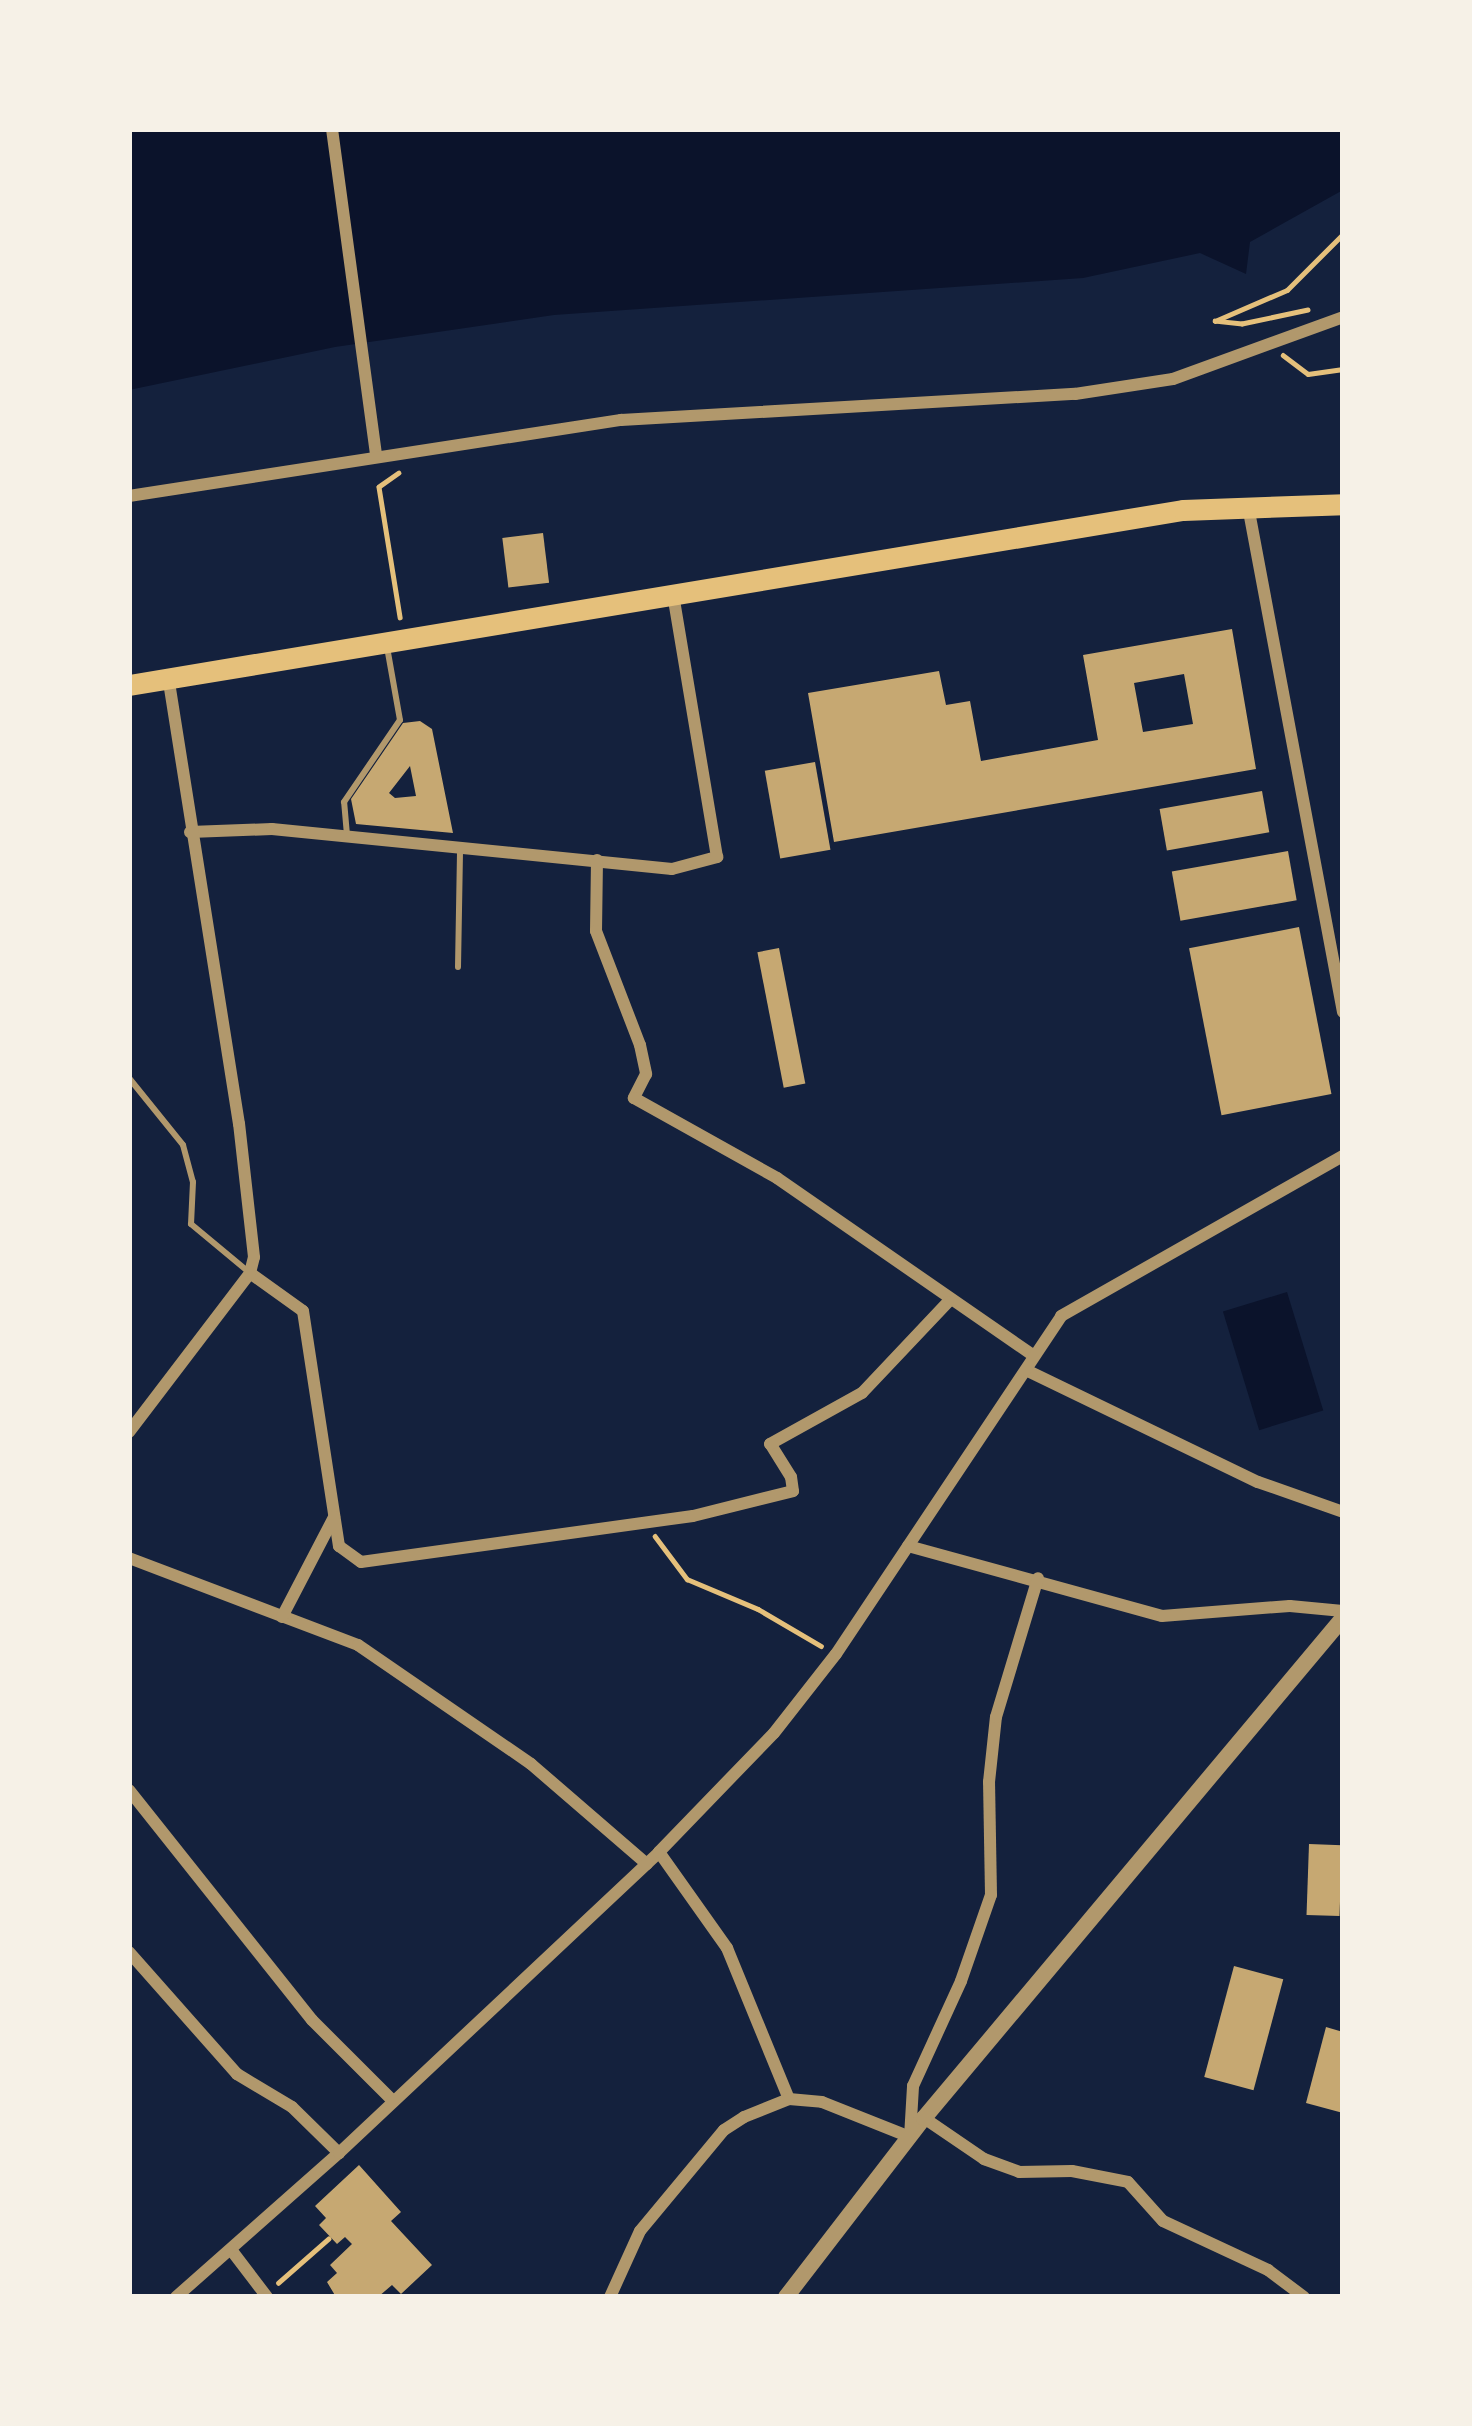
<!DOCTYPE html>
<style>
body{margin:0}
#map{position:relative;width:1472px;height:2426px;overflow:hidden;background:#14213d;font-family:Barlow,sans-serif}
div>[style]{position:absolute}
.water>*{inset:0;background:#0b132b;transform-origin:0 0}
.building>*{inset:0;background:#c6a872;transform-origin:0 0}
.path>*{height:4.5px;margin:-2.25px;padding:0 2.25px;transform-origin:2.25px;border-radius:2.25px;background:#e5c07b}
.service>*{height:6px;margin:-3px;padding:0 3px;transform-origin:3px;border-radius:3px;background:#b1986c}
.minor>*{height:12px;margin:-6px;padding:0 6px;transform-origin:6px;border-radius:6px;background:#b1986c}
.tertiary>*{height:16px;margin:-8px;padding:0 8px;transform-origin:8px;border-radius:8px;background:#b1986c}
.primary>*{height:21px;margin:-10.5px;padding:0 10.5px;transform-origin:10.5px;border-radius:10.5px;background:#e5c07b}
span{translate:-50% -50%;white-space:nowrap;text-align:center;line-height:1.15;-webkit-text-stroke:12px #f6f1e7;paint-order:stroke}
.frame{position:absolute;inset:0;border:132px solid #f6f1e7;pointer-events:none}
</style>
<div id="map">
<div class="water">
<i style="clip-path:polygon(129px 129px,1343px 129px,1343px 190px,1250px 242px,1246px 274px,1200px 253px,1083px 278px,554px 315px,335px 347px,129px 390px)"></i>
<i style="left:1287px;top:1292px;width:124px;height:67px;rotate:73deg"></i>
</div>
<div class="building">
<i style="left:543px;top:533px;width:50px;height:41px;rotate:83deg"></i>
<i style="clip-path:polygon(evenodd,1232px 629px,1256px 769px,834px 842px,808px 693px,939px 671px,946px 705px,970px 701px,981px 761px,1098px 740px,1083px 655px,1232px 629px,1184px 674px,1193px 724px,1143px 732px,1134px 683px,1184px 674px)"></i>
<i style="clip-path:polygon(evenodd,420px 721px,432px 729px,453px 833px,356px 824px,351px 799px,403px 723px,420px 721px,410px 766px,416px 796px,395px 798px,389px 793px,410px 766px)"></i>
<i style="left:815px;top:762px;width:89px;height:51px;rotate:80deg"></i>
<i style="left:1262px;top:791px;width:42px;height:104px;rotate:80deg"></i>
<i style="left:1288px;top:851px;width:50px;height:118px;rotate:80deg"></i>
<i style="left:1299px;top:927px;width:170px;height:112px;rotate:79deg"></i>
<i style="left:779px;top:948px;width:138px;height:22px;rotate:79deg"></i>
<i style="left:1309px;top:1844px;width:33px;height:71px;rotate:2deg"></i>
<i style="left:1234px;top:1966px;width:51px;height:115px;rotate:15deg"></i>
<i style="clip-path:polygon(1326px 2027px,1343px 2032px,1343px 2113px,1306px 2103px)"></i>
<i style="clip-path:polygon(359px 2165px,401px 2212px,391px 2221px,432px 2265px,401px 2294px,392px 2285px,378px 2297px,336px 2297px,327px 2282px,337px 2273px,330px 2265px,352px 2244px,345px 2237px,337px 2244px,319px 2225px,326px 2218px,315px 2206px)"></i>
</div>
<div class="path">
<i style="left:1308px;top:310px;width:67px;rotate:168deg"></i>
<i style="left:1242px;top:324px;width:27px;rotate:-174deg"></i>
<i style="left:1215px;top:321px;width:78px;rotate:-23.3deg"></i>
<i style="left:1287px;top:290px;width:79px;rotate:-45deg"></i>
<i style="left:1283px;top:355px;width:31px;rotate:37deg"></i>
<i style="left:1308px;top:374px;width:35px;rotate:-8deg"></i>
<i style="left:399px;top:473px;width:24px;rotate:145deg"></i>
<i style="left:379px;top:487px;width:132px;rotate:80.8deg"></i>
<i style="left:655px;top:1536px;width:54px;rotate:53.3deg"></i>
<i style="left:687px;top:1579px;width:77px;rotate:22.9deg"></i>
<i style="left:758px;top:1609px;width:73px;rotate:30.4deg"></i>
<i style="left:278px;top:2283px;width:67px;rotate:-41.3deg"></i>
</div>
<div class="service">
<i style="left:347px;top:835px;width:33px;rotate:-95deg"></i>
<i style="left:344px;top:802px;width:99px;rotate:-55.7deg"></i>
<i style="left:400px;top:720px;width:74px;rotate:-100.1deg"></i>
<i style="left:458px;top:967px;width:118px;rotate:-89deg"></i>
<i style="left:129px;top:1078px;width:86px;rotate:51.1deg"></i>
<i style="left:183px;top:1145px;width:38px;rotate:75deg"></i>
<i style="left:193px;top:1182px;width:42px;rotate:92.7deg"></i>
<i style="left:191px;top:1224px;width:77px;rotate:39.7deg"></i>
</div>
<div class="minor">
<i style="left:332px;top:129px;width:328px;rotate:82.3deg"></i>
<i style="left:129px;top:496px;width:498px;rotate:-8.8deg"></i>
<i style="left:621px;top:420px;width:455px;rotate:-3.3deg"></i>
<i style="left:1075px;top:394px;width:99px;rotate:-8.7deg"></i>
<i style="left:1173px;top:379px;width:181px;rotate:-20deg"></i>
<i style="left:1248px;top:506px;width:515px;rotate:79.37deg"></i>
<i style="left:190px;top:832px;width:82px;rotate:-2.1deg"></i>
<i style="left:272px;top:829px;width:402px;rotate:5.7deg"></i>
<i style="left:672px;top:869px;width:47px;rotate:-14.9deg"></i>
<i style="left:717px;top:857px;width:267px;rotate:-99.5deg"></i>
<i style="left:597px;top:860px;width:71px;rotate:90.8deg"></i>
<i style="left:596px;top:931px;width:122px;rotate:68.9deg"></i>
<i style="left:640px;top:1045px;width:30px;rotate:78deg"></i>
<i style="left:646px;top:1074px;width:27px;rotate:117deg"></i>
<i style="left:634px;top:1098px;width:164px;rotate:29.2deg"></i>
<i style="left:777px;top:1178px;width:311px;rotate:34.7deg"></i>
<i style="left:250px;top:1273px;width:65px;rotate:35.6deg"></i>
<i style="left:303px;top:1311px;width:238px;rotate:81.3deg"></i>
<i style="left:339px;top:1546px;width:27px;rotate:36deg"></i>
<i style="left:361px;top:1562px;width:335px;rotate:-7.9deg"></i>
<i style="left:693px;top:1516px;width:103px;rotate:-14deg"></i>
<i style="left:793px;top:1491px;width:14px;rotate:-98deg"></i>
<i style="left:791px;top:1477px;width:39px;rotate:-122deg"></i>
<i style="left:770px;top:1444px;width:105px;rotate:-29deg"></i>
<i style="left:862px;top:1393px;width:125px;rotate:-46.6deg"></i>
<i style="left:1028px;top:1371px;width:255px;rotate:25.8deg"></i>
<i style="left:1258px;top:1482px;width:90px;rotate:19.4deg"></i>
<i style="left:129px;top:1432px;width:200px;rotate:-52.7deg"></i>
<i style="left:250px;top:1273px;width:16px;rotate:-76deg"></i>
<i style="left:254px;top:1257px;width:134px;rotate:-96.4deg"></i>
<i style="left:239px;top:1124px;width:452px;rotate:-99deg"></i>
<i style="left:908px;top:1546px;width:263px;rotate:15.4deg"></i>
<i style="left:1162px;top:1616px;width:128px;rotate:-4.5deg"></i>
<i style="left:1290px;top:1606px;width:53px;rotate:5.4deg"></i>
<i style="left:129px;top:1558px;width:245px;rotate:20.8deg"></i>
<i style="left:358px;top:1645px;width:210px;rotate:34.5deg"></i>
<i style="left:531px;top:1764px;width:153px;rotate:40.8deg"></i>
<i style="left:282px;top:1617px;width:113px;rotate:-62.5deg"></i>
<i style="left:129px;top:1790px;width:294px;rotate:51.5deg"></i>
<i style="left:312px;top:2020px;width:115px;rotate:45deg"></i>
<i style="left:659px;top:1852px;width:118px;rotate:54.7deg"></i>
<i style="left:727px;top:1948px;width:163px;rotate:67.7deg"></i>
<i style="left:129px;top:1952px;width:163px;rotate:48.5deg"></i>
<i style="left:237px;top:2074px;width:64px;rotate:31deg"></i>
<i style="left:292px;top:2107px;width:66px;rotate:44.4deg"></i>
<i style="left:924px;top:2118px;width:73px;rotate:34.3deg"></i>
<i style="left:984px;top:2159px;width:37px;rotate:20deg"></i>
<i style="left:1019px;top:2172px;width:53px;rotate:-1.1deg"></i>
<i style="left:1072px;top:2171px;width:57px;rotate:11.1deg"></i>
<i style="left:1128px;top:2182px;width:52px;rotate:48.1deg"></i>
<i style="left:1163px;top:2221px;width:116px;rotate:25deg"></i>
<i style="left:1268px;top:2270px;width:45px;rotate:36.9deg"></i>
<i style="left:232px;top:2251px;width:58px;rotate:52.7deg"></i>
<i style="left:176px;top:2297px;width:217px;rotate:-41.5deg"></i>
<i style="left:339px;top:2153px;width:439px;rotate:-43.2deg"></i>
<i style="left:659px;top:1852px;width:165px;rotate:-46deg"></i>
<i style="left:774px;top:1733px;width:100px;rotate:-51.9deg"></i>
<i style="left:836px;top:1654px;width:406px;rotate:-56.3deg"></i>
<i style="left:1061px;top:1316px;width:324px;rotate:-29.6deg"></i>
<i style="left:610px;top:2297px;width:72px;rotate:-65.6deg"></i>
<i style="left:640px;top:2231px;width:131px;rotate:-50.3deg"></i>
<i style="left:724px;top:2130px;width:24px;rotate:-33deg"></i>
<i style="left:744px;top:2117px;width:48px;rotate:-21.8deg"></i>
<i style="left:789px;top:2099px;width:33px;rotate:5deg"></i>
<i style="left:822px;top:2102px;width:95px;rotate:21.7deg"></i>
<i style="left:910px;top:2137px;width:51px;rotate:-86.6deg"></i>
<i style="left:913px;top:2086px;width:115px;rotate:-65.4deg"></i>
<i style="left:961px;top:1981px;width:91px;rotate:-70.8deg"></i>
<i style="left:991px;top:1895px;width:113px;rotate:-91deg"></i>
<i style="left:989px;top:1782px;width:65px;rotate:-83.9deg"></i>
<i style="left:996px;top:1717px;width:145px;rotate:-73.2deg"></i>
</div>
<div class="tertiary">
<i style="left:786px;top:2297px;width:226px;rotate:-52.4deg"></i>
<i style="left:924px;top:2118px;width:652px;rotate:-50.04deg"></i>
</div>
<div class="primary">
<i style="left:129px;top:685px;width:1068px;rotate:-9.43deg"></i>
<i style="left:1183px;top:510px;width:160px;rotate:-2.1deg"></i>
</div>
<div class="frame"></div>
</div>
